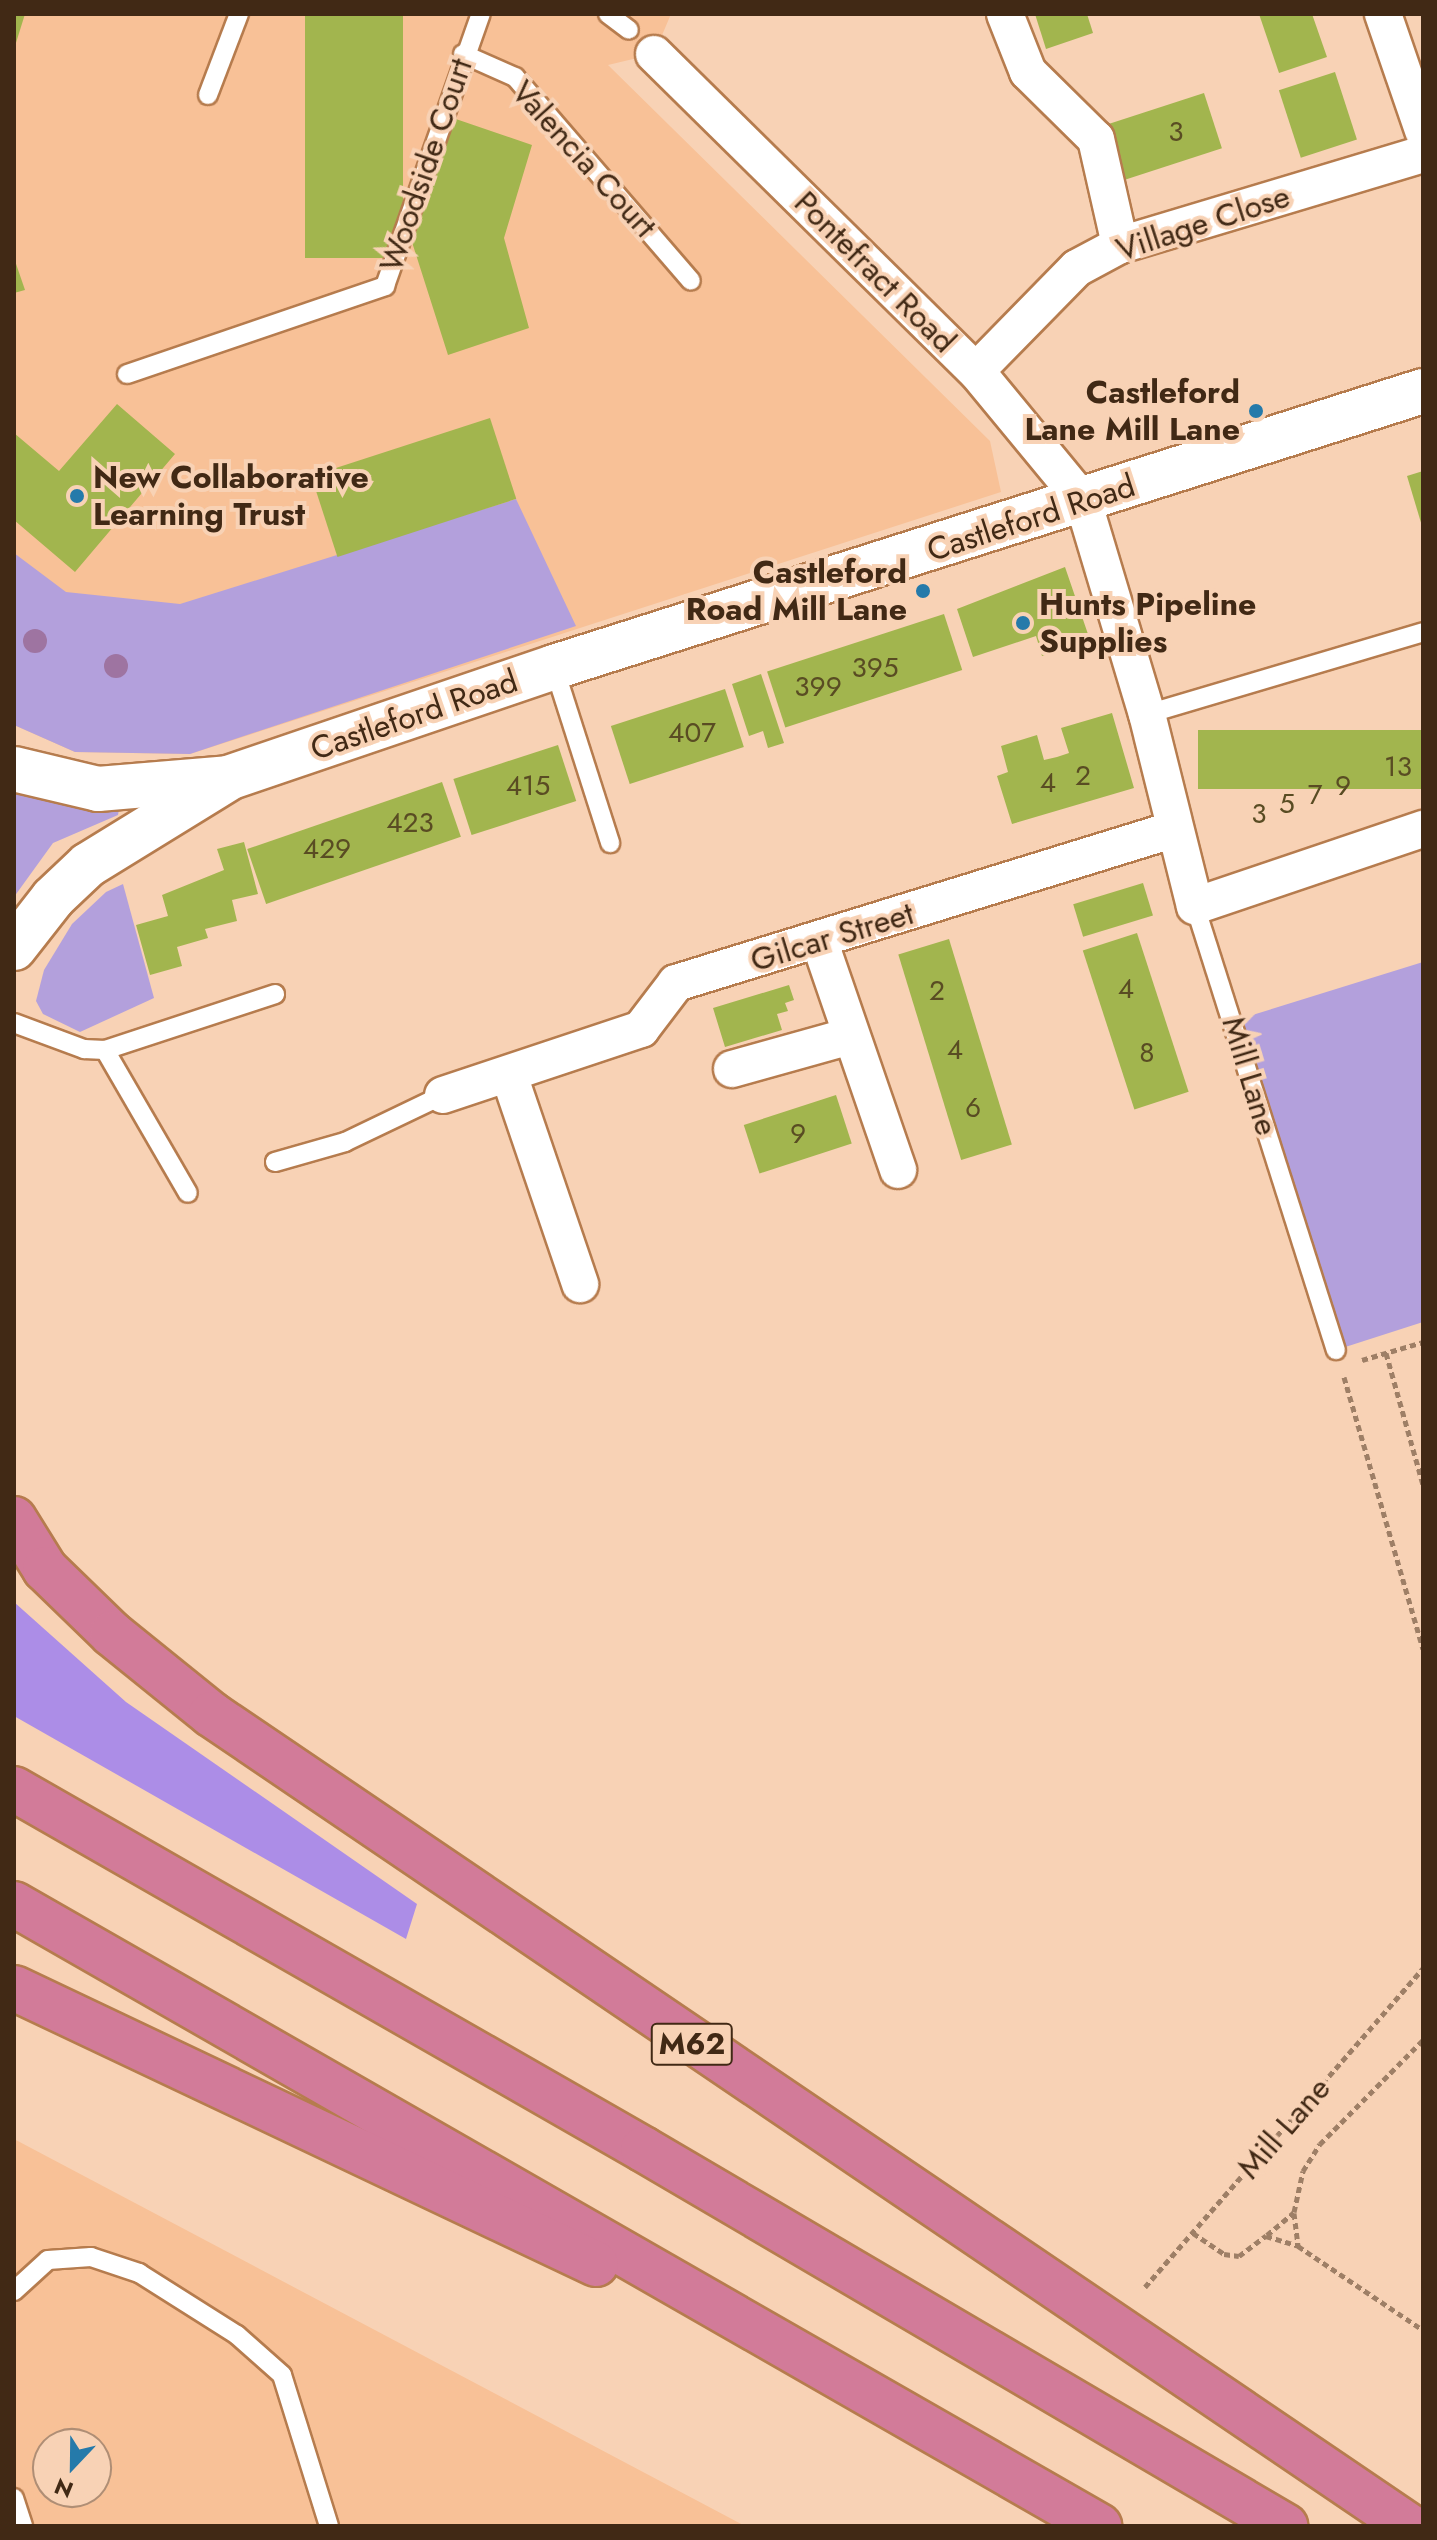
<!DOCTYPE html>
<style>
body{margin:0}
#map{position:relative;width:1437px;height:2540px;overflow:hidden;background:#f8d2b5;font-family:Jost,sans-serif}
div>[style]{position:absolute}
.built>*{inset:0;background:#f8c197}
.green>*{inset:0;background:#b3a0dc}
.forest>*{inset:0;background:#ac8de7}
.building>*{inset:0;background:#a2b54e;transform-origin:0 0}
.path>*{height:5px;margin-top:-2.5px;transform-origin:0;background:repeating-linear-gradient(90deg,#9e7f66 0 6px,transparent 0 10px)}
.roads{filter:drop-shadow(2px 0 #b67c4e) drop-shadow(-2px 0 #b67c4e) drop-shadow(0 2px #b67c4e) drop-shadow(0 -2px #b67c4e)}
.service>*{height:18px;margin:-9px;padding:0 9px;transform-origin:9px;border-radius:9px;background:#fff}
.minor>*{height:36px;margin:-18px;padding:0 18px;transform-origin:18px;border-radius:18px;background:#fff}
.tertiary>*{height:44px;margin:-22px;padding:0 22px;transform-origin:22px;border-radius:22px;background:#fff}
.motorway>*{height:44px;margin:-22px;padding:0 22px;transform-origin:22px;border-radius:22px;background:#d27b99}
.trees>*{width:24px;height:24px;margin:-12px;border-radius:50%;background:#9e74a1}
.dots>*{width:22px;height:22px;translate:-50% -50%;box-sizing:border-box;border:4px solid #f8d2b5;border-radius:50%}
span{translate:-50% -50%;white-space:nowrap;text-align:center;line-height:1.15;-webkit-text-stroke:8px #f8d2b5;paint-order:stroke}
.number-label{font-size:28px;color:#594c23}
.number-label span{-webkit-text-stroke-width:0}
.shield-label span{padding:2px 6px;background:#f8d2b5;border:2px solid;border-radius:6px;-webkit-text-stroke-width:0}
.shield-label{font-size:30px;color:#412915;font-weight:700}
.street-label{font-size:32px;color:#412915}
.poi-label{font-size:32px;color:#412915;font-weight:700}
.right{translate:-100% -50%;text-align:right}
.left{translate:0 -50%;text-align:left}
.frame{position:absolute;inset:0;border:16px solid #412915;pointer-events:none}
.north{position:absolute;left:32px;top:2428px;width:80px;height:80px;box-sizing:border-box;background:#f8d2b5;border:2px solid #af8e75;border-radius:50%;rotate:202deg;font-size:22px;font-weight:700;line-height:32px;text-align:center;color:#412915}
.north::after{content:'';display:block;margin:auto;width:28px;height:36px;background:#257aaa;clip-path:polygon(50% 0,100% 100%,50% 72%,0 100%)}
</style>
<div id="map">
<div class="built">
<i style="clip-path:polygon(14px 14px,671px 14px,654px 54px,608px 65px,990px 441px,1001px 492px,190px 754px,75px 752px,14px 725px)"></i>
<i style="clip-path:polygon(evenodd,14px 2139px,745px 2526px,14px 2526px,14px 2139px,48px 2444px,96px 2444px,96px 2492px,48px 2492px,48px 2444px)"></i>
</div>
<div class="green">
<i style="clip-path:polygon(516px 499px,576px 626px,190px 754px,75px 752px,14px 725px,14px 553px,66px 592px,180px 604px)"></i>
<i style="clip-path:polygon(14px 784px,120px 804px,118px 815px,53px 843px,14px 897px)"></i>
<i style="clip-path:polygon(123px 884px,154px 998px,80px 1032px,43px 1014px,36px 1001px,44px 970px,72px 924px,106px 892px)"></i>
<i style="clip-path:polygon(1423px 962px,1423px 1322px,1336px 1350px,1233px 1021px)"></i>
</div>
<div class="forest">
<i style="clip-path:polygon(14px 1602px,126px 1702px,417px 1904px,406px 1939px,14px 1716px)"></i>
</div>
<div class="building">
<i style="clip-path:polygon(14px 14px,25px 14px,15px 46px,14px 46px)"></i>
<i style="left:305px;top:14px;width:98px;height:244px"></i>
<i style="clip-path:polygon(1035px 14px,1087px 14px,1093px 33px,1046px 49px)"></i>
<i style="clip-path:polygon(1259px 14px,1312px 14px,1327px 57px,1279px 73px)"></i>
<i style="left:1335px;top:72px;width:71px;height:59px;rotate:72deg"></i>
<i style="left:1204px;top:93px;width:58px;height:106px;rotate:72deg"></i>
<i style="clip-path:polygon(450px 117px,532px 145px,504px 238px,529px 328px,448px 355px,411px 239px)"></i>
<i style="clip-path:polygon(14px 258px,25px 290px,14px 293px)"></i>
<i style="clip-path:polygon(117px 404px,175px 454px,75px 572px,14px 520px,14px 433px,59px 471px)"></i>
<i style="left:490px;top:418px;width:85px;height:188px;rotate:72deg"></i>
<i style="clip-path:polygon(1423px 471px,1423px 526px,1422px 526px,1407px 476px)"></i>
<i style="clip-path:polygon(1065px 567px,1090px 640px,1042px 656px,1036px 636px,973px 657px,957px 609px)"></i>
<i style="left:944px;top:614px;width:59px;height:186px;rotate:72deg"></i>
<i style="clip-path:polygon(761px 674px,784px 743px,768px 748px,763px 731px,749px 736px,732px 684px)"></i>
<i style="left:725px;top:689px;width:61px;height:120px;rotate:72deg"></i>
<i style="clip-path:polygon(1112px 713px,1134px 788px,1012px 824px,997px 776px,1008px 772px,1001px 746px,1037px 735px,1044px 760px,1057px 757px,1069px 753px,1061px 728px)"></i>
<i style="left:1423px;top:730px;width:59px;height:225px;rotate:90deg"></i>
<i style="left:558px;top:745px;width:59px;height:110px;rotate:72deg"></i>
<i style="left:442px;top:782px;width:58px;height:206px;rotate:71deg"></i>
<i style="clip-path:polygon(244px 842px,258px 894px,232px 900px,237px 921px,205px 929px,208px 938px,177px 947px,182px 966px,150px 975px,136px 925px,168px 916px,162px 895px,224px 870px,217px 849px)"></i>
<i style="left:1143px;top:883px;width:34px;height:73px;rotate:73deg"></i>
<i style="left:1137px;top:933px;width:167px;height:57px;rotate:72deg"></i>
<i style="left:949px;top:939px;width:215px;height:53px;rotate:73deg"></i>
<i style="clip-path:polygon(789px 985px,794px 1000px,785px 1003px,788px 1011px,777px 1014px,782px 1030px,725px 1047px,713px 1008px)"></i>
<i style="left:836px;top:1095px;width:51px;height:97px;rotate:72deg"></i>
</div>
<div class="path">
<i style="left:1386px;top:1353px;width:137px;rotate:74.3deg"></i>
<i style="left:1362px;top:1360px;width:64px;rotate:-16.4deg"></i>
<i style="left:1344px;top:1377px;width:283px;rotate:73.8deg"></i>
<i style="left:1294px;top:2213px;width:33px;rotate:83deg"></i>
<i style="left:1193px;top:2233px;width:37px;rotate:34deg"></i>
<i style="left:1224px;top:2254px;width:15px;rotate:8deg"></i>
<i style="left:1239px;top:2256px;width:34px;rotate:-37deg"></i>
<i style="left:1266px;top:2236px;width:34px;rotate:17deg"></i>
<i style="left:1298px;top:2246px;width:151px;rotate:33.9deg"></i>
<i style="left:1267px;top:2235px;width:35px;rotate:-40deg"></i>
<i style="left:1294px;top:2212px;width:42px;rotate:-77.6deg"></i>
<i style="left:1303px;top:2171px;width:32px;rotate:-58deg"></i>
<i style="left:1320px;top:2144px;width:146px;rotate:-45.3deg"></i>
<i style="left:1145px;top:2287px;width:423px;rotate:-48.9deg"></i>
</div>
<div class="roads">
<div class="service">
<i style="left:608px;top:14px;width:26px;rotate:37deg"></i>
<i style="left:463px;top:54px;width:57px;rotate:23.9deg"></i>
<i style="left:515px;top:77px;width:269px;rotate:49.2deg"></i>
<i style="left:208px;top:95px;width:87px;rotate:-69.1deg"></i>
<i style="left:127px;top:374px;width:273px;rotate:-18.8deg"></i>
<i style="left:385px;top:286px;width:288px;rotate:-70.6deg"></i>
<i style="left:554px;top:667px;width:185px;rotate:72.3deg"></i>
<i style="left:1147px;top:714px;width:288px;rotate:-16.5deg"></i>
<i style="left:1195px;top:906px;width:466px;rotate:72.4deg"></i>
<i style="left:14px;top:1023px;width:75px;rotate:20.4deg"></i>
<i style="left:84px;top:1049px;width:21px;rotate:3deg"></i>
<i style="left:105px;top:1050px;width:179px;rotate:-18.2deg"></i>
<i style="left:105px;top:1050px;width:165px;rotate:59.9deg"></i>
<i style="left:275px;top:1162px;width:73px;rotate:-15.9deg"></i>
<i style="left:345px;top:1142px;width:109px;rotate:-25.6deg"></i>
<i style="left:14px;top:2291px;width:46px;rotate:-42.4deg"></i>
<i style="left:48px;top:2260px;width:43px;rotate:-4deg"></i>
<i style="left:91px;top:2257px;width:51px;rotate:18.4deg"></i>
<i style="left:139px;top:2273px;width:116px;rotate:32.3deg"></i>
<i style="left:237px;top:2335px;width:60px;rotate:41.6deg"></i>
<i style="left:282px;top:2375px;width:158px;rotate:72.7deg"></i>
<i style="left:14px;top:2498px;width:29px;rotate:72deg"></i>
</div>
<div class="minor">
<i style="left:1005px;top:14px;width:62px;rotate:68.4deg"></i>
<i style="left:1028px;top:72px;width:95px;rotate:44.6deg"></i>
<i style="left:1096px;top:139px;width:109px;rotate:77.2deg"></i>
<i style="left:1383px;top:14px;width:123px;rotate:71deg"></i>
<i style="left:654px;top:54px;width:452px;rotate:44.6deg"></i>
<i style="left:976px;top:371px;width:168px;rotate:50.5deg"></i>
<i style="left:1083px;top:501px;width:222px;rotate:73.3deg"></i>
<i style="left:1147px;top:714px;width:198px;rotate:76deg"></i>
<i style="left:1195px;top:906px;width:241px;rotate:-18.7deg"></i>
<i style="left:976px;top:371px;width:144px;rotate:-45.6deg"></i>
<i style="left:1077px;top:268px;width:49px;rotate:-28.1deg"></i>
<i style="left:1120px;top:245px;width:316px;rotate:-16.7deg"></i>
<i style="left:820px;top:943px;width:240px;rotate:71deg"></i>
<i style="left:732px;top:1069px;width:123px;rotate:-15.6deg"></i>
<i style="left:509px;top:1075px;width:221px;rotate:71.2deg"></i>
<i style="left:443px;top:1095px;width:209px;rotate:-18.4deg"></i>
<i style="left:641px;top:1029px;width:58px;rotate:-52.7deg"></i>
<i style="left:676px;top:983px;width:522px;rotate:-17.15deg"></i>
</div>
<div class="tertiary">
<i style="left:14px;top:769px;width:86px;rotate:13.4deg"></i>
<i style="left:98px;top:789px;width:130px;rotate:-4.8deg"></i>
<i style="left:228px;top:778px;width:344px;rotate:-18.8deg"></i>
<i style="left:554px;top:667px;width:912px;rotate:-17.62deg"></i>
<i style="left:14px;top:948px;width:63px;rotate:-52deg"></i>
<i style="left:53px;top:898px;width:48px;rotate:-43.3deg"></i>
<i style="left:88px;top:865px;width:162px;rotate:-31.6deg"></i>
</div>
<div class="motorway">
<i style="left:14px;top:1519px;width:59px;rotate:58.2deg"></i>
<i style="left:45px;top:1569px;width:93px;rotate:44.1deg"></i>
<i style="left:112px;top:1634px;width:127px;rotate:38.9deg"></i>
<i style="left:211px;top:1714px;width:1447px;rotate:34.13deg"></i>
<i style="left:14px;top:1789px;width:725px;rotate:29.78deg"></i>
<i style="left:643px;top:2149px;width:745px;rotate:30.42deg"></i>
<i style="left:14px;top:1904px;width:1251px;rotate:29.82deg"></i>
<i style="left:14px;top:1988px;width:644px;rotate:25.37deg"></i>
</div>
</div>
<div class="trees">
<i style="left:35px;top:641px"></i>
<i style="left:116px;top:666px"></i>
</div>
<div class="dots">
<i style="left:1256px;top:411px;background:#257aaa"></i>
<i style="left:77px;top:496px;background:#257aaa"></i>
<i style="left:923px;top:591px;background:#257aaa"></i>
<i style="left:1023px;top:623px;background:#257aaa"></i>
</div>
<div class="number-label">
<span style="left:1176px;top:132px">3</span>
<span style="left:875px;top:668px">395</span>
<span style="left:818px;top:687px">399</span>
<span style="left:692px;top:733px">407</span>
<span style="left:1398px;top:767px">13</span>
<span style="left:1083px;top:776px">2</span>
<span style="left:1048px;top:783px">4</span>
<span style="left:528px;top:786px">415</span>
<span style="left:1343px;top:786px">9</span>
<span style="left:1315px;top:795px">7</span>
<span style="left:1287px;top:804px">5</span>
<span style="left:1259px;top:814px">3</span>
<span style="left:410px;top:823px">423</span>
<span style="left:327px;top:849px">429</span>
<span style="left:1126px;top:989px">4</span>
<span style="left:937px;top:991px">2</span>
<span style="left:955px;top:1050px">4</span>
<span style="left:1147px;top:1053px">8</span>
<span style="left:973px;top:1108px">6</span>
<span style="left:798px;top:1134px">9</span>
</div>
<div class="shield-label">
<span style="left:692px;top:2044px">M62</span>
</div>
<div class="street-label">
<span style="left:584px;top:159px;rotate:48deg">Valencia Court</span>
<span style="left:426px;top:165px;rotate:-71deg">Woodside Court</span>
<span style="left:1203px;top:223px;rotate:-18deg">Village Close</span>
<span style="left:875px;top:272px;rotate:45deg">Pontefract Road</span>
<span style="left:1031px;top:518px;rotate:-18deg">Castleford Road</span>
<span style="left:414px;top:715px;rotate:-19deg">Castleford Road</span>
<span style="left:832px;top:937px;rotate:-17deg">Gilcar Street</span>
<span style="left:1250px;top:1076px;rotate:73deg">Mill Lane</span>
<span style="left:1284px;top:2128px;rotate:-49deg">Mill Lane</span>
</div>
<div class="poi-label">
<span class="right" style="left:1240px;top:411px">Castleford<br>Lane Mill Lane</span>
<span class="left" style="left:93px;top:496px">New Collaborative<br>Learning Trust</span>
<span class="right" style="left:907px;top:591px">Castleford<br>Road Mill Lane</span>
<span class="left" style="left:1039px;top:623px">Hunts Pipeline<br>Supplies</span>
</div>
<div class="frame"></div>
<div class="north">N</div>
</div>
